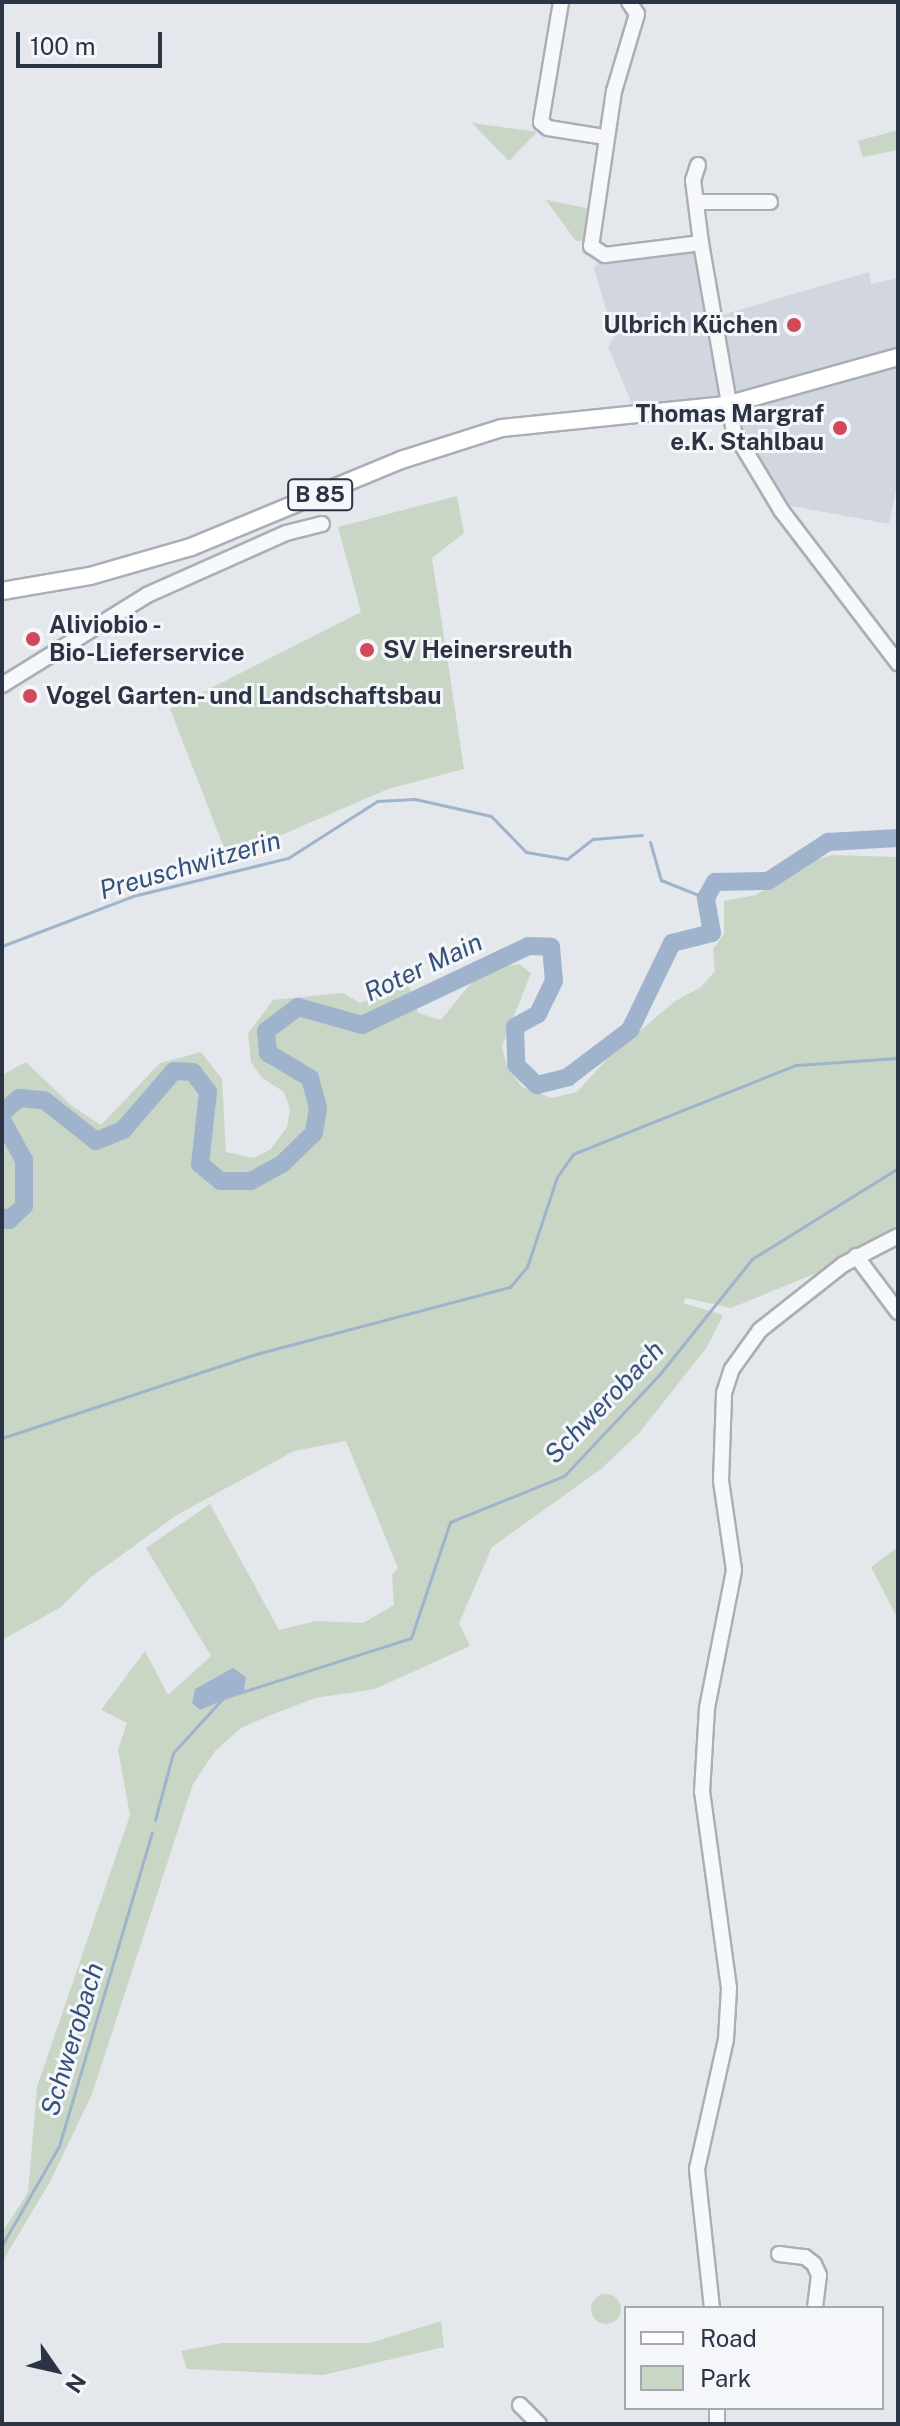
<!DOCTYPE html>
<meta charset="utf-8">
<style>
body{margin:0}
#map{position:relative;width:900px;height:2426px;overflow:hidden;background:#e4e7ec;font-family:"Public Sans",sans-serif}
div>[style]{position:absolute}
.built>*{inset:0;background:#d2d6de}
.green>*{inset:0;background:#c9d6c5}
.round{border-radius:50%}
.water>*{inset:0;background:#9fb4cc}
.stream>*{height:3px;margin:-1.5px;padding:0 1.5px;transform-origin:1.5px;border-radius:1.5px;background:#9fb4cc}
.river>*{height:18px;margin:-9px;padding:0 9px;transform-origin:9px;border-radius:9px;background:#9fb4cc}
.roads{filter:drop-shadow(2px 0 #a9aeb7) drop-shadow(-2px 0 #a9aeb7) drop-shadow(0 2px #a9aeb7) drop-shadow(0 -2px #a9aeb7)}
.minor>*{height:14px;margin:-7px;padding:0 7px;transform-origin:7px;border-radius:7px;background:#f7f8fa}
.major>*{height:16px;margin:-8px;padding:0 8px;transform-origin:8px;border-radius:8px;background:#fff}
.dots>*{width:22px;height:22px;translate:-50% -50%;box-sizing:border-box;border:4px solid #f4f6f9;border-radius:50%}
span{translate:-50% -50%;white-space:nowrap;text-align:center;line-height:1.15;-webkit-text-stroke:6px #f4f6f9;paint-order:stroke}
.shield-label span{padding:2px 6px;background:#f4f6f9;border:2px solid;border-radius:6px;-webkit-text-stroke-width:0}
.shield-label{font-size:22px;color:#2b3445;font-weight:700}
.poi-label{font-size:24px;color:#2b3445;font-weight:700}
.right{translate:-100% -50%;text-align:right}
.left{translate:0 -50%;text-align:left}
.water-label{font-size:26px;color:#34527a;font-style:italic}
.frame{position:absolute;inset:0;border:4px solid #2b3445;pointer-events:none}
.legend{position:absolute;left:624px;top:2306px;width:260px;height:104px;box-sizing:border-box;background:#f4f6f9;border:2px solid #a4a8b1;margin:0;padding:10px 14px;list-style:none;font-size:24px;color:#2b3445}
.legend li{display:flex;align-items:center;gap:16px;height:40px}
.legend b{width:40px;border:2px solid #a4a8b1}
.north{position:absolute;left:16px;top:2330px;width:80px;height:80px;-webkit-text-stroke:6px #f4f6f9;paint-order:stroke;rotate:124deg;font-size:22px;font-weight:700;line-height:32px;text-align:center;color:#2b3445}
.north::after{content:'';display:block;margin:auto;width:28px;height:36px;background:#2b3445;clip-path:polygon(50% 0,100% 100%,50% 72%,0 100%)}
.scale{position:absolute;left:16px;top:32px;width:146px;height:36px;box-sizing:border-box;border:4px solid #2b3445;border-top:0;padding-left:10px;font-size:24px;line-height:28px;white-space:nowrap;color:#2b3445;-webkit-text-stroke:6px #f4f6f9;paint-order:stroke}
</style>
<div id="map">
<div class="built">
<i style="clip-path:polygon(690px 250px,695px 252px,708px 319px,869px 272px,871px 284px,898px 278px,898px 480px,889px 524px,781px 504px,720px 399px,633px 406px,608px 347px,614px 337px,594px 268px,598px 262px)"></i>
</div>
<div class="green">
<i style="clip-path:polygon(472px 123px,537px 132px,509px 161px)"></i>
<i style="clip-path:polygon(898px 130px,898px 150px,863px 157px,858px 141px)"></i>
<i style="clip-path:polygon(546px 200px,591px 209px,584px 241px,576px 241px)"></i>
<i style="clip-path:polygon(457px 496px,464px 533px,432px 558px,464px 769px,388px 789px,228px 858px,170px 709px,361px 612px,338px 527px)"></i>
<i style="clip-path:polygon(834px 855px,898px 857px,898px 1230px,834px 1266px,731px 1308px,686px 1298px,683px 1303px,723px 1315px,707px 1347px,640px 1432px,601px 1469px,492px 1547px,459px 1623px,470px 1646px,375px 1689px,315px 1698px,271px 1715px,241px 1728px,215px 1751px,193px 1784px,92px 2094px,50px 2182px,2px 2262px,2px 2233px,28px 2192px,37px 2087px,130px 1815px,118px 1750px,127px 1723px,101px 1710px,145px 1651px,168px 1695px,211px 1656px,146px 1548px,210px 1504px,279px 1630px,316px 1621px,363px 1623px,394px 1605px,392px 1575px,398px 1568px,346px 1441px,294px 1451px,177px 1515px,91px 1577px,61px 1607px,2px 1640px,2px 1075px,26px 1062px,72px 1106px,101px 1125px,160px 1063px,201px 1052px,222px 1079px,226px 1152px,254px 1158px,271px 1149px,287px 1127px,290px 1109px,284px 1092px,261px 1077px,251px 1062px,248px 1034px,273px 1000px,343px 993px,360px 1003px,408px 983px,418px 1013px,441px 1020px,471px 983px,499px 967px,519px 964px,531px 973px,502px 1046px,507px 1068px,522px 1087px,552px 1098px,577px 1092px,608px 1058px,674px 1002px,701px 987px,715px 971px,713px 949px,724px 934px,724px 901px,756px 895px,809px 861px)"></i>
<i style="clip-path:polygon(898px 1547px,898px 1619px,871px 1567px)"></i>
<i class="round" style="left:591px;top:2294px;width:30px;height:30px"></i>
<i style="clip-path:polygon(441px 2321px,444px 2347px,323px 2375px,187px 2369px,181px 2351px,222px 2343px,370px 2343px)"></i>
</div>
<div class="water">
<i style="clip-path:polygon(233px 1668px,246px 1677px,244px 1691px,200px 1710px,192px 1703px,195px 1689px)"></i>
</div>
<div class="stream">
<i style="left:650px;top:842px;width:40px;rotate:74deg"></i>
<i style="left:661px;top:880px;width:48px;rotate:21.8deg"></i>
<i style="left:2px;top:946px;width:140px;rotate:-20.9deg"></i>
<i style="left:133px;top:896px;width:160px;rotate:-13.8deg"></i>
<i style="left:288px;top:858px;width:106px;rotate:-32.6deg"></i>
<i style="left:377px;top:801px;width:38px;rotate:-3deg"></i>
<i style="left:415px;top:799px;width:78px;rotate:12.6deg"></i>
<i style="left:491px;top:816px;width:50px;rotate:45.8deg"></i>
<i style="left:526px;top:852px;width:42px;rotate:9.7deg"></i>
<i style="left:567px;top:859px;width:33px;rotate:-38deg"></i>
<i style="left:593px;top:839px;width:49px;rotate:-4.7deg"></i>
<i style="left:2px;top:1438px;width:268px;rotate:-18.3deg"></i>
<i style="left:256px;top:1354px;width:263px;rotate:-14.8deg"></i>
<i style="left:510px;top:1287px;width:26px;rotate:-50deg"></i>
<i style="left:527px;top:1267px;width:95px;rotate:-71.6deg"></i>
<i style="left:557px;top:1177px;width:28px;rotate:-55deg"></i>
<i style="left:573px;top:1154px;width:240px;rotate:-21.8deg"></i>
<i style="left:796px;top:1065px;width:102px;rotate:-3.9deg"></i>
<i style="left:155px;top:1820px;width:69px;rotate:-75deg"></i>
<i style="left:173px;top:1753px;width:74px;rotate:-47.7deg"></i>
<i style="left:223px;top:1698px;width:197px;rotate:-17.7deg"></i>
<i style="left:411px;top:1638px;width:122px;rotate:-71.4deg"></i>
<i style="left:450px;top:1522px;width:123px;rotate:-22deg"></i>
<i style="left:564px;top:1476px;width:139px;rotate:-46.8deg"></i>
<i style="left:659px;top:1375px;width:149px;rotate:-51.3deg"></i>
<i style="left:752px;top:1259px;width:172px;rotate:-31.9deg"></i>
<i style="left:2px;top:2245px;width:114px;rotate:-60.1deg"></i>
<i style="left:59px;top:2146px;width:327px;rotate:-73.5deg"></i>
</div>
<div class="river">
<i style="left:2px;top:1113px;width:23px;rotate:-41deg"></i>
<i style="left:19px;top:1098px;width:25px;rotate:5deg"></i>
<i style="left:44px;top:1100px;width:66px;rotate:38.3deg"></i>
<i style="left:96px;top:1141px;width:29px;rotate:-22deg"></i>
<i style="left:123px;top:1130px;width:78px;rotate:-49.2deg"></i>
<i style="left:174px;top:1071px;width:19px;rotate:3deg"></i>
<i style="left:193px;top:1072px;width:25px;rotate:53deg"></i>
<i style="left:208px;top:1092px;width:72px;rotate:96.3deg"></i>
<i style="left:200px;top:1164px;width:26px;rotate:40deg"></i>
<i style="left:220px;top:1181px;width:31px"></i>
<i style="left:251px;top:1181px;width:37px;rotate:-29deg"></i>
<i style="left:283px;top:1163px;width:43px;rotate:-44.1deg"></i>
<i style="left:314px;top:1133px;width:25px;rotate:-81deg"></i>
<i style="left:318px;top:1108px;width:31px;rotate:-105deg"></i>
<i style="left:310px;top:1078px;width:49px;rotate:-149.2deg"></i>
<i style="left:268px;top:1053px;width:22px;rotate:-95deg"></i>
<i style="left:266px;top:1031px;width:40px;rotate:-37deg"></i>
<i style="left:298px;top:1007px;width:66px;rotate:15.7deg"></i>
<i style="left:362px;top:1025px;width:184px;rotate:-25.4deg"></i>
<i style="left:528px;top:946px;width:23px;rotate:2deg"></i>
<i style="left:551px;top:947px;width:34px;rotate:85deg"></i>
<i style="left:554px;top:981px;width:37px;rotate:116deg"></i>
<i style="left:538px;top:1014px;width:26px;rotate:151deg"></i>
<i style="left:515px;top:1027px;width:38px;rotate:88deg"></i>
<i style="left:516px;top:1065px;width:29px;rotate:44deg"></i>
<i style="left:537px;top:1085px;width:32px;rotate:-14deg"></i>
<i style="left:568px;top:1077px;width:78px;rotate:-37.2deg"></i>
<i style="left:630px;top:1030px;width:97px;rotate:-64.2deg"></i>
<i style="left:672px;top:943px;width:41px;rotate:-14deg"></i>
<i style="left:712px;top:933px;width:36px;rotate:-100deg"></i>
<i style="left:706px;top:898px;width:18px;rotate:-61deg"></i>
<i style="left:715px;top:882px;width:53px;rotate:-1.1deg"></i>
<i style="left:768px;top:881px;width:72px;rotate:-33deg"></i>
<i style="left:828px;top:842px;width:70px;rotate:-3.3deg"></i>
<i style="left:2px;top:1120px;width:46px;rotate:61.2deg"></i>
<i style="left:24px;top:1160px;width:46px;rotate:90deg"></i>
<i style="left:24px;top:1206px;width:21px;rotate:137deg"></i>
<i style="left:9px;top:1220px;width:8px;rotate:-157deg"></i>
</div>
<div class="roads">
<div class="minor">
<i style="left:561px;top:2px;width:122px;rotate:99.5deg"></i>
<i style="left:541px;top:122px;width:9px;rotate:41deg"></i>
<i style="left:548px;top:128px;width:58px;rotate:9deg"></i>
<i style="left:629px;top:2px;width:14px;rotate:56deg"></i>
<i style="left:637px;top:14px;width:80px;rotate:106.6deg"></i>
<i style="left:614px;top:91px;width:157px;rotate:98.4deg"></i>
<i style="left:591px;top:246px;width:17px;rotate:33deg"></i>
<i style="left:605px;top:255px;width:97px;rotate:-7.1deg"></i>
<i style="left:698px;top:165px;width:16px;rotate:108deg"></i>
<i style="left:693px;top:180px;width:64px;rotate:82.8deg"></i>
<i style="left:701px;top:243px;width:192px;rotate:80.1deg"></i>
<i style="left:734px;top:432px;width:91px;rotate:58.9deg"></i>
<i style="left:781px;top:510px;width:193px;rotate:52.6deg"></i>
<i style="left:696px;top:202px;width:74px"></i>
<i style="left:2px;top:685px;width:171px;rotate:-31.8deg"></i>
<i style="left:147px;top:595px;width:152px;rotate:-24deg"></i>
<i style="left:286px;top:533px;width:37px;rotate:-14deg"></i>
<i style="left:856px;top:1256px;width:70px;rotate:53.1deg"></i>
<i style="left:779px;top:2254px;width:26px;rotate:7deg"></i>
<i style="left:805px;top:2257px;width:11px;rotate:38deg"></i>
<i style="left:814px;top:2264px;width:12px;rotate:66deg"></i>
<i style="left:819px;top:2275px;width:33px;rotate:97deg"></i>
<i style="left:712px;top:2308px;width:140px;rotate:-96.2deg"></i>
<i style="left:697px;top:2169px;width:133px;rotate:-77.4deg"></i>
<i style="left:726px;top:2039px;width:51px;rotate:-86.6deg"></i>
<i style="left:729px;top:1988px;width:198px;rotate:-97.8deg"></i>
<i style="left:702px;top:1792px;width:84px;rotate:-86.6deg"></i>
<i style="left:707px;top:1708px;width:141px;rotate:-78.9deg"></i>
<i style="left:734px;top:1570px;width:90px;rotate:-98.3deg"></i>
<i style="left:721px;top:1481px;width:88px;rotate:-88deg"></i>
<i style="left:724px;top:1393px;width:25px;rotate:-72deg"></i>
<i style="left:732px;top:1369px;width:48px;rotate:-54.3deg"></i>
<i style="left:760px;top:1330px;width:107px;rotate:-38.2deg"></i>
<i style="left:844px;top:1264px;width:61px;rotate:-27.4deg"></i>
<i style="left:520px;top:2405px;width:27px;rotate:45deg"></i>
<i style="left:717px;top:2408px;width:16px;rotate:90deg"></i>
</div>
<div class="major">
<i style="left:2px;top:591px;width:89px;rotate:-9.7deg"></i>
<i style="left:90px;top:576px;width:105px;rotate:-16deg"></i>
<i style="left:191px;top:547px;width:227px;rotate:-22.5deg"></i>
<i style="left:401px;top:460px;width:106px;rotate:-17.6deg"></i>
<i style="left:502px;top:428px;width:225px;rotate:-5.9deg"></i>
<i style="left:726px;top:405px;width:179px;rotate:-15.6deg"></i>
</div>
</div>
<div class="dots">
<i style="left:794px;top:325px;background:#d1495b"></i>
<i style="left:840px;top:428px;background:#d1495b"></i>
<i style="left:33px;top:639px;background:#d1495b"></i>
<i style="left:367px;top:650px;background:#d1495b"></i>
<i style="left:30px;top:696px;background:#d1495b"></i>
</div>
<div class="shield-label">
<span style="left:320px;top:495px">B 85</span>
</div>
<div class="poi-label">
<span class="right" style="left:778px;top:325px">Ulbrich Küchen</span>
<span class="right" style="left:824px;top:428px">Thomas Margraf<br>e.K. Stahlbau</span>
<span class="left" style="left:49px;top:639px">Aliviobio -<br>Bio-Lieferservice</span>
<span class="left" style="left:383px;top:650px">SV Heinersreuth</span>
<span class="left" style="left:46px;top:696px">Vogel Garten- und Landschaftsbau</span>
</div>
<div class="water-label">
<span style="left:190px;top:865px;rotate:-16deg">Preuschwitzerin</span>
<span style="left:423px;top:967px;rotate:-25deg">Roter Main</span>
<span style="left:604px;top:1402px;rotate:-46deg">Schwerobach</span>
<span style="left:72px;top:2039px;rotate:-73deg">Schwerobach</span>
</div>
<div class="frame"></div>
<ul class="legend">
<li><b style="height:10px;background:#fff"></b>Road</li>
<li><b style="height:22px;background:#c9d6c5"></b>Park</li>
</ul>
<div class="north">N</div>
<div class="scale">100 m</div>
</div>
